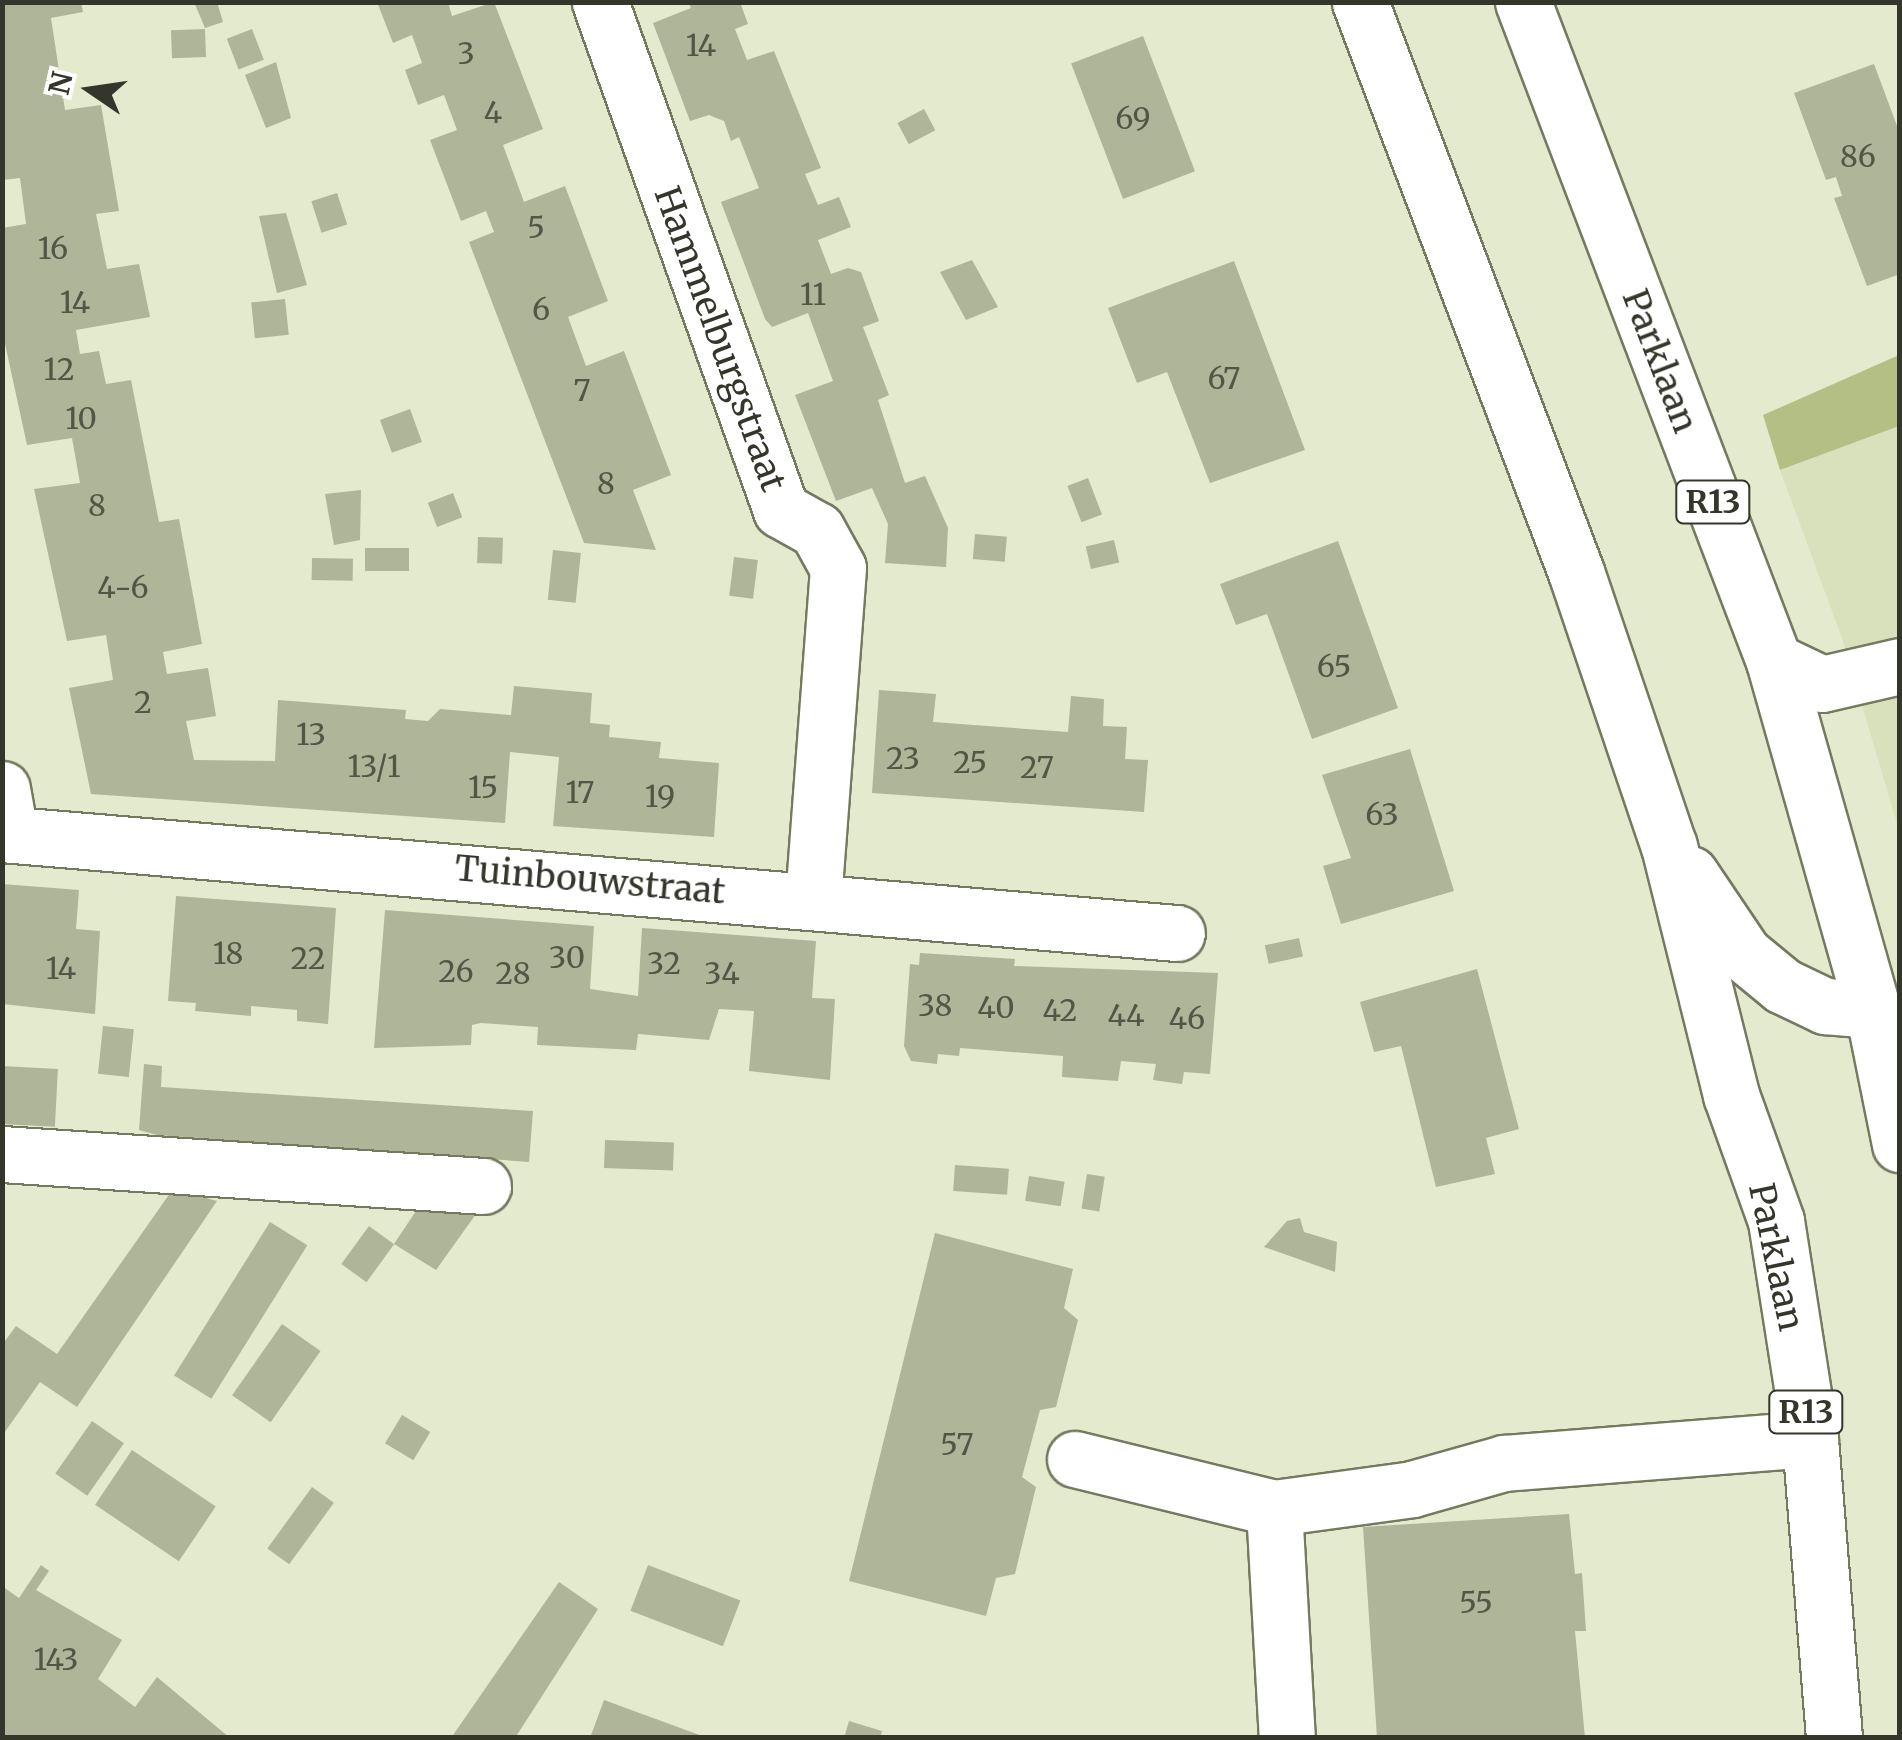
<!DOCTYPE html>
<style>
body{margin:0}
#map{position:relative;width:1902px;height:1740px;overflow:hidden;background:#e3eacd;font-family:Merriweather,serif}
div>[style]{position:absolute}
.built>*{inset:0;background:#d8e0bc}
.forest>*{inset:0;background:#b3bf85}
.building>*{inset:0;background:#aeb599;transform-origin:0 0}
.roads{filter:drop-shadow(2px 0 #747a60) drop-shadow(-2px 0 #747a60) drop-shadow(0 2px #747a60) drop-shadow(0 -2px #747a60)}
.minor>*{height:55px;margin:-27.5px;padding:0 27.5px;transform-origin:27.5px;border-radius:27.5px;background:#fff}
.major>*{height:55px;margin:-27.5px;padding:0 27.5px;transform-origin:27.5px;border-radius:27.5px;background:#fff}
span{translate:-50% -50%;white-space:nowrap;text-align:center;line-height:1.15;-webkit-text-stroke:9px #fff;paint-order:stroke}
.number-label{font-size:30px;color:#525646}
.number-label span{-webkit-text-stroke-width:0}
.shield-label span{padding:2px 8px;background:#fff;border:2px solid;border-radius:8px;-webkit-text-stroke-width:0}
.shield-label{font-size:32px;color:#34362b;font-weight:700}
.street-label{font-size:35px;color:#34362b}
.frame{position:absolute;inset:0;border:5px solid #34362b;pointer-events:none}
.north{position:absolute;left:40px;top:40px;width:100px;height:100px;-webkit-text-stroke:8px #fff;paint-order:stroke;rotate:283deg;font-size:28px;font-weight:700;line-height:40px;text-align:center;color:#34362b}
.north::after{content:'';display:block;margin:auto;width:35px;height:45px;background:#34362b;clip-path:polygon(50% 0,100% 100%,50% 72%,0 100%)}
</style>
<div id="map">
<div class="built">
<i style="clip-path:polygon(1899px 426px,1899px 830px,1842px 638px,1780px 470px)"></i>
</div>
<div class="forest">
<i style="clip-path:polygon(1899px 355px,1899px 426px,1780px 470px,1763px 415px)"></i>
</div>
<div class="building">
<i style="clip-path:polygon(2px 2px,81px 2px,83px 12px,51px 18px,65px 110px,101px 105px,119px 211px,96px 214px,107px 269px,139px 264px,150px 317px,76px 330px,80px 354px,99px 351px,106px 384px,131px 380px,159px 522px,179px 519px,202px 644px,163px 652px,167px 674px,208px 668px,216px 716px,186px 721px,194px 760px,275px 761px,278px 700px,406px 710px,405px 719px,428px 721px,440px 709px,511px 715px,514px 686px,592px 693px,590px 723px,610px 725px,609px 737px,661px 742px,659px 758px,719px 763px,714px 837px,553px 826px,559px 757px,510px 752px,505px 823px,91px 794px,69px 688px,113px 680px,106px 635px,67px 641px,34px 489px,80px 483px,72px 438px,27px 445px,2px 330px,2px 228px,26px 224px,20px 178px,2px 180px)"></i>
<i style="clip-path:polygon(194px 2px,217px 2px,223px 22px,205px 28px)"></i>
<i style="clip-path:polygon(377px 2px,448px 2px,452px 16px,494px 2px,543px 129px,503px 145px,524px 202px,565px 186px,608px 301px,568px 317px,586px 366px,624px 351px,671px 475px,633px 490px,656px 550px,584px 543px,469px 242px,494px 232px,486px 211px,461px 221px,430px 140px,457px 130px,444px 95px,418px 105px,405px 70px,422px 63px,412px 35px,393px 43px)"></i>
<i style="clip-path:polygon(688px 2px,740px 2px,748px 24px,735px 29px,747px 60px,774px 51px,821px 168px,805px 174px,818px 205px,839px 197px,851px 227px,818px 240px,831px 274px,848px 268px,861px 272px,879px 321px,863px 327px,889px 395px,878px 400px,905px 483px,925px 476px,948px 528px,946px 567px,885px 563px,888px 524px,872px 488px,836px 501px,795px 395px,833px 381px,808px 313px,772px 327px,765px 319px,721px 202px,759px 188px,739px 137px,731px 141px,724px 121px,709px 115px,690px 121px,653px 23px,691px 8px)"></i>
<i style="left:205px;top:29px;width:28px;height:34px;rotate:88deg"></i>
<i style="left:252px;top:29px;width:33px;height:27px;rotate:69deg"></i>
<i style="left:1143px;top:36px;width:145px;height:77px;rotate:69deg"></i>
<i style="clip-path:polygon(276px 62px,291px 118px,266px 128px,245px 75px)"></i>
<i style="clip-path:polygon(1874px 64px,1900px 134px,1900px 274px,1867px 286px,1834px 198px,1842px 196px,1836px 177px,1826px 180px,1794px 93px)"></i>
<i style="left:924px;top:109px;width:24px;height:30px;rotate:62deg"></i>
<i style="left:337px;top:193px;width:33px;height:27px;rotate:72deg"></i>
<i style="clip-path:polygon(286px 213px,307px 285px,277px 293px,259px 216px)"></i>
<i style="clip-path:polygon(972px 260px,998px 307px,966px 320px,940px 272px)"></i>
<i style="clip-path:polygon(1234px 261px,1305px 450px,1210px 483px,1167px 372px,1137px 383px,1108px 308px)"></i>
<i style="left:285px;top:299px;width:36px;height:34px;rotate:84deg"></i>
<i style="left:410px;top:409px;width:35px;height:32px;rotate:70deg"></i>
<i style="left:1088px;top:478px;width:39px;height:22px;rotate:69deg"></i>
<i style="clip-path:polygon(361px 490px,360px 540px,334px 545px,325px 494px)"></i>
<i style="left:453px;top:493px;width:26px;height:27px;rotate:69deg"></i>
<i style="left:975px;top:534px;width:32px;height:25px;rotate:5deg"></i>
<i style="left:478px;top:537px;width:25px;height:26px;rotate:2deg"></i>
<i style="left:1114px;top:540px;width:23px;height:29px;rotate:77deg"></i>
<i style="clip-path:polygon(1338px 541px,1398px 708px,1312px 739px,1267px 614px,1236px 625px,1220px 584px)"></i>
<i style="left:365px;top:548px;width:44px;height:23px"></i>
<i style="left:553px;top:550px;width:28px;height:50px;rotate:6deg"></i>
<i style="left:734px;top:557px;width:24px;height:39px;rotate:7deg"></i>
<i style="left:312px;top:558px;width:41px;height:22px;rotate:1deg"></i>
<i style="clip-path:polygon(879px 690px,936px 694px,933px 722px,1068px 732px,1071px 696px,1104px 699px,1103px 726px,1127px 727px,1125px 759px,1148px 760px,1144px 812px,872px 793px)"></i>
<i style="clip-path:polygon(1410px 749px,1454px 891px,1341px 924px,1323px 866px,1351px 858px,1322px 775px)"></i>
<i style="clip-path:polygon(2px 884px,79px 890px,76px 929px,100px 931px,95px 1014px,2px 1004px)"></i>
<i style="clip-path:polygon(176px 896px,336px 908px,328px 1024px,297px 1021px,297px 1010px,251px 1006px,251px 1016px,195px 1011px,196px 1003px,168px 1001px)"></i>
<i style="clip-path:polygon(385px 910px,594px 926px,590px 989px,638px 996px,642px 928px,816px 941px,812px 998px,835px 999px,830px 1080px,749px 1071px,754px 1011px,719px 1009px,709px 1040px,638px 1034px,636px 1050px,537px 1045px,538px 1027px,481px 1023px,472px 1025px,471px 1045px,374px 1048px)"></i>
<i style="left:1299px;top:938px;width:19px;height:35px;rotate:78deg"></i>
<i style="clip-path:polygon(920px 953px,1015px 959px,1014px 966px,1218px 973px,1210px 1074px,1184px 1072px,1182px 1084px,1153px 1080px,1156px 1064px,1121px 1061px,1118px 1081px,1062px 1077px,1063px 1056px,960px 1048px,959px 1056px,938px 1054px,937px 1064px,911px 1061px,904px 1046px,910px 964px,919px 965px)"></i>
<i style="clip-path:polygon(1477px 969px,1519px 1129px,1486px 1138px,1495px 1174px,1436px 1187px,1401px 1046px,1374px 1052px,1360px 1002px)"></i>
<i style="left:103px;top:1026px;width:31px;height:48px;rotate:6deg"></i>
<i style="clip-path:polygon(144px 1064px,162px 1066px,161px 1087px,533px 1111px,529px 1162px,157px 1135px,139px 1130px)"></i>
<i style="left:2px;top:1066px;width:56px;height:58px;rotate:3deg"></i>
<i style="left:605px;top:1140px;width:69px;height:28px;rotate:2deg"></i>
<i style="left:955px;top:1165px;width:54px;height:26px;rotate:4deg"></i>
<i style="left:1087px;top:1174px;width:18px;height:35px;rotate:9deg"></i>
<i style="left:1029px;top:1176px;width:36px;height:25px;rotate:9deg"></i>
<i style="clip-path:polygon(173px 1189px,217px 1201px,77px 1407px,40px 1382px,2px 1436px,2px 1345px,16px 1326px,57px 1354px)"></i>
<i style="clip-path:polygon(422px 1202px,481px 1207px,436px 1270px,394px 1244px)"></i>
<i style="clip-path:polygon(1300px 1218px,1304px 1232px,1337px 1242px,1335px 1272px,1264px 1247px,1287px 1221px)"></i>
<i style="left:270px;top:1222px;width:44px;height:181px;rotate:32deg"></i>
<i style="left:369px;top:1226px;width:31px;height:47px;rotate:36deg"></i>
<i style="clip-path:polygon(935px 1233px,1073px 1269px,1064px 1308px,1078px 1320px,1056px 1407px,1040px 1410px,1022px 1477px,1036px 1487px,1015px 1574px,996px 1578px,986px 1616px,849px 1581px)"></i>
<i style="left:282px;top:1324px;width:47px;height:87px;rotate:35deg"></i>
<i style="left:402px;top:1415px;width:33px;height:33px;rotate:31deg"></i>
<i style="left:92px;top:1421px;width:39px;height:64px;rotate:35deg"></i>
<i style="left:132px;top:1450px;width:101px;height:66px;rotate:34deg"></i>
<i style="left:312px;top:1487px;width:27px;height:76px;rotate:36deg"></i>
<i style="clip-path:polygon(1569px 1514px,1575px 1574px,1582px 1573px,1586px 1631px,1575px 1631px,1585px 1738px,1377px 1738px,1363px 1527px)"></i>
<i style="clip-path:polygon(41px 1565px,49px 1571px,36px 1590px,122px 1640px,98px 1679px,135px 1707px,157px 1677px,230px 1738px,2px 1738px,2px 1586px,19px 1598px)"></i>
<i style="left:648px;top:1565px;width:99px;height:49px;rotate:21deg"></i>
<i style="clip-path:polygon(559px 1582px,598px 1609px,515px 1738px,451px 1738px)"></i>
<i style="clip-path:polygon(604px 1700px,705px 1737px,705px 1738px,590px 1738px)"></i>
<i style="clip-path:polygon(849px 1721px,882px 1731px,880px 1738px,844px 1738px)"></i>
</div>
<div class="roads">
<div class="minor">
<i style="left:600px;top:2px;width:539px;rotate:70.39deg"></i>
<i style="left:781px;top:510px;width:41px;rotate:29.1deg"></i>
<i style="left:817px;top:530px;width:43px;rotate:61.1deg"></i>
<i style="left:838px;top:568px;width:330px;rotate:94.3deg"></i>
<i style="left:1774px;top:661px;width:53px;rotate:25.6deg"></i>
<i style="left:1822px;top:684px;width:80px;rotate:-13deg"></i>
<i style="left:2px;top:789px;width:46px;rotate:79.9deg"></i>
<i style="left:2px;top:834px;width:1179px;rotate:4.82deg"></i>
<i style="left:2px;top:1154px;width:482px;rotate:3.8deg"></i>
<i style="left:1075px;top:1459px;width:205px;rotate:13.8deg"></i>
<i style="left:1274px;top:1508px;width:230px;rotate:86.8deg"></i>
<i style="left:1274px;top:1508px;width:139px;rotate:-7.8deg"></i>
<i style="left:1412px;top:1489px;width:96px;rotate:-15.8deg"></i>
<i style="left:1504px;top:1463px;width:307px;rotate:-4.5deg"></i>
</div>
<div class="major">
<i style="left:1360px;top:2px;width:610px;rotate:69.25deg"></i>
<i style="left:1576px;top:572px;width:289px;rotate:71.3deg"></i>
<i style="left:1669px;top:846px;width:257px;rotate:76deg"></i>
<i style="left:1731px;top:1095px;width:134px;rotate:70.3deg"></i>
<i style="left:1776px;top:1221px;width:221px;rotate:81.1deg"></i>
<i style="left:1810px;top:1439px;width:300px;rotate:85.4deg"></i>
<i style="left:1523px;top:2px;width:705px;rotate:69.15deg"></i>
<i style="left:1774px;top:661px;width:363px;rotate:74.2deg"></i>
<i style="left:1873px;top:1010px;width:137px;rotate:78.6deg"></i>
<i style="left:1690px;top:874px;width:97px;rotate:56deg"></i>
<i style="left:1744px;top:954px;width:50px;rotate:39.4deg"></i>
<i style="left:1783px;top:986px;width:47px;rotate:25.5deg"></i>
<i style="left:1825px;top:1006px;width:48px;rotate:4.8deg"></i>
</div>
</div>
<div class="number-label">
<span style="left:701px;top:45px">14</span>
<span style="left:466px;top:53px">3</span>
<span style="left:493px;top:112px">4</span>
<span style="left:1133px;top:118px">69</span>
<span style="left:1858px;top:156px">86</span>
<span style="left:536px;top:227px">5</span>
<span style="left:53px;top:248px">16</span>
<span style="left:813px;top:294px">11</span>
<span style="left:75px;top:302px">14</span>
<span style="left:541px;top:309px">6</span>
<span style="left:59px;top:369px">12</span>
<span style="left:1224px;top:378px">67</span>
<span style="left:582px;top:390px">7</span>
<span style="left:81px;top:418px">10</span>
<span style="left:606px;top:483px">8</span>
<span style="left:97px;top:505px">8</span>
<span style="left:123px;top:587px">4-6</span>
<span style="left:1334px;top:666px">65</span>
<span style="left:143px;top:702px">2</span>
<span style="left:311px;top:734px">13</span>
<span style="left:903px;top:758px">23</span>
<span style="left:970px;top:762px">25</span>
<span style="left:374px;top:766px">13/1</span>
<span style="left:1037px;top:767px">27</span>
<span style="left:483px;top:787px">15</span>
<span style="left:580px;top:792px">17</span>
<span style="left:660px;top:796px">19</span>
<span style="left:1382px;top:814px">63</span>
<span style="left:228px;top:953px">18</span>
<span style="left:567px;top:957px">30</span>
<span style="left:308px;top:958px">22</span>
<span style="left:664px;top:963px">32</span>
<span style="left:61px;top:968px">14</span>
<span style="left:456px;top:971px">26</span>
<span style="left:513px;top:973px">28</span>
<span style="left:722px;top:973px">34</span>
<span style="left:935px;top:1005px">38</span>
<span style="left:996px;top:1007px">40</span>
<span style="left:1060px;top:1010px">42</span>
<span style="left:1126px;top:1015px">44</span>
<span style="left:1187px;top:1018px">46</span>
<span style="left:957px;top:1444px">57</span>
<span style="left:1476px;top:1602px">55</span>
<span style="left:56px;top:1659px">143</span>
</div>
<div class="shield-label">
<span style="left:1713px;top:502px">R13</span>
<span style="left:1806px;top:1412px">R13</span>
</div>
<div class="street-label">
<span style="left:720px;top:339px;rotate:70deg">Hammelburgstraat</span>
<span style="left:1660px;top:361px;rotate:69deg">Parklaan</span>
<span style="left:590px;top:880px;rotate:5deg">Tuinbouwstraat</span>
<span style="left:1776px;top:1257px;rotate:78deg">Parklaan</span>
</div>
<div class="frame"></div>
<div class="north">N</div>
</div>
